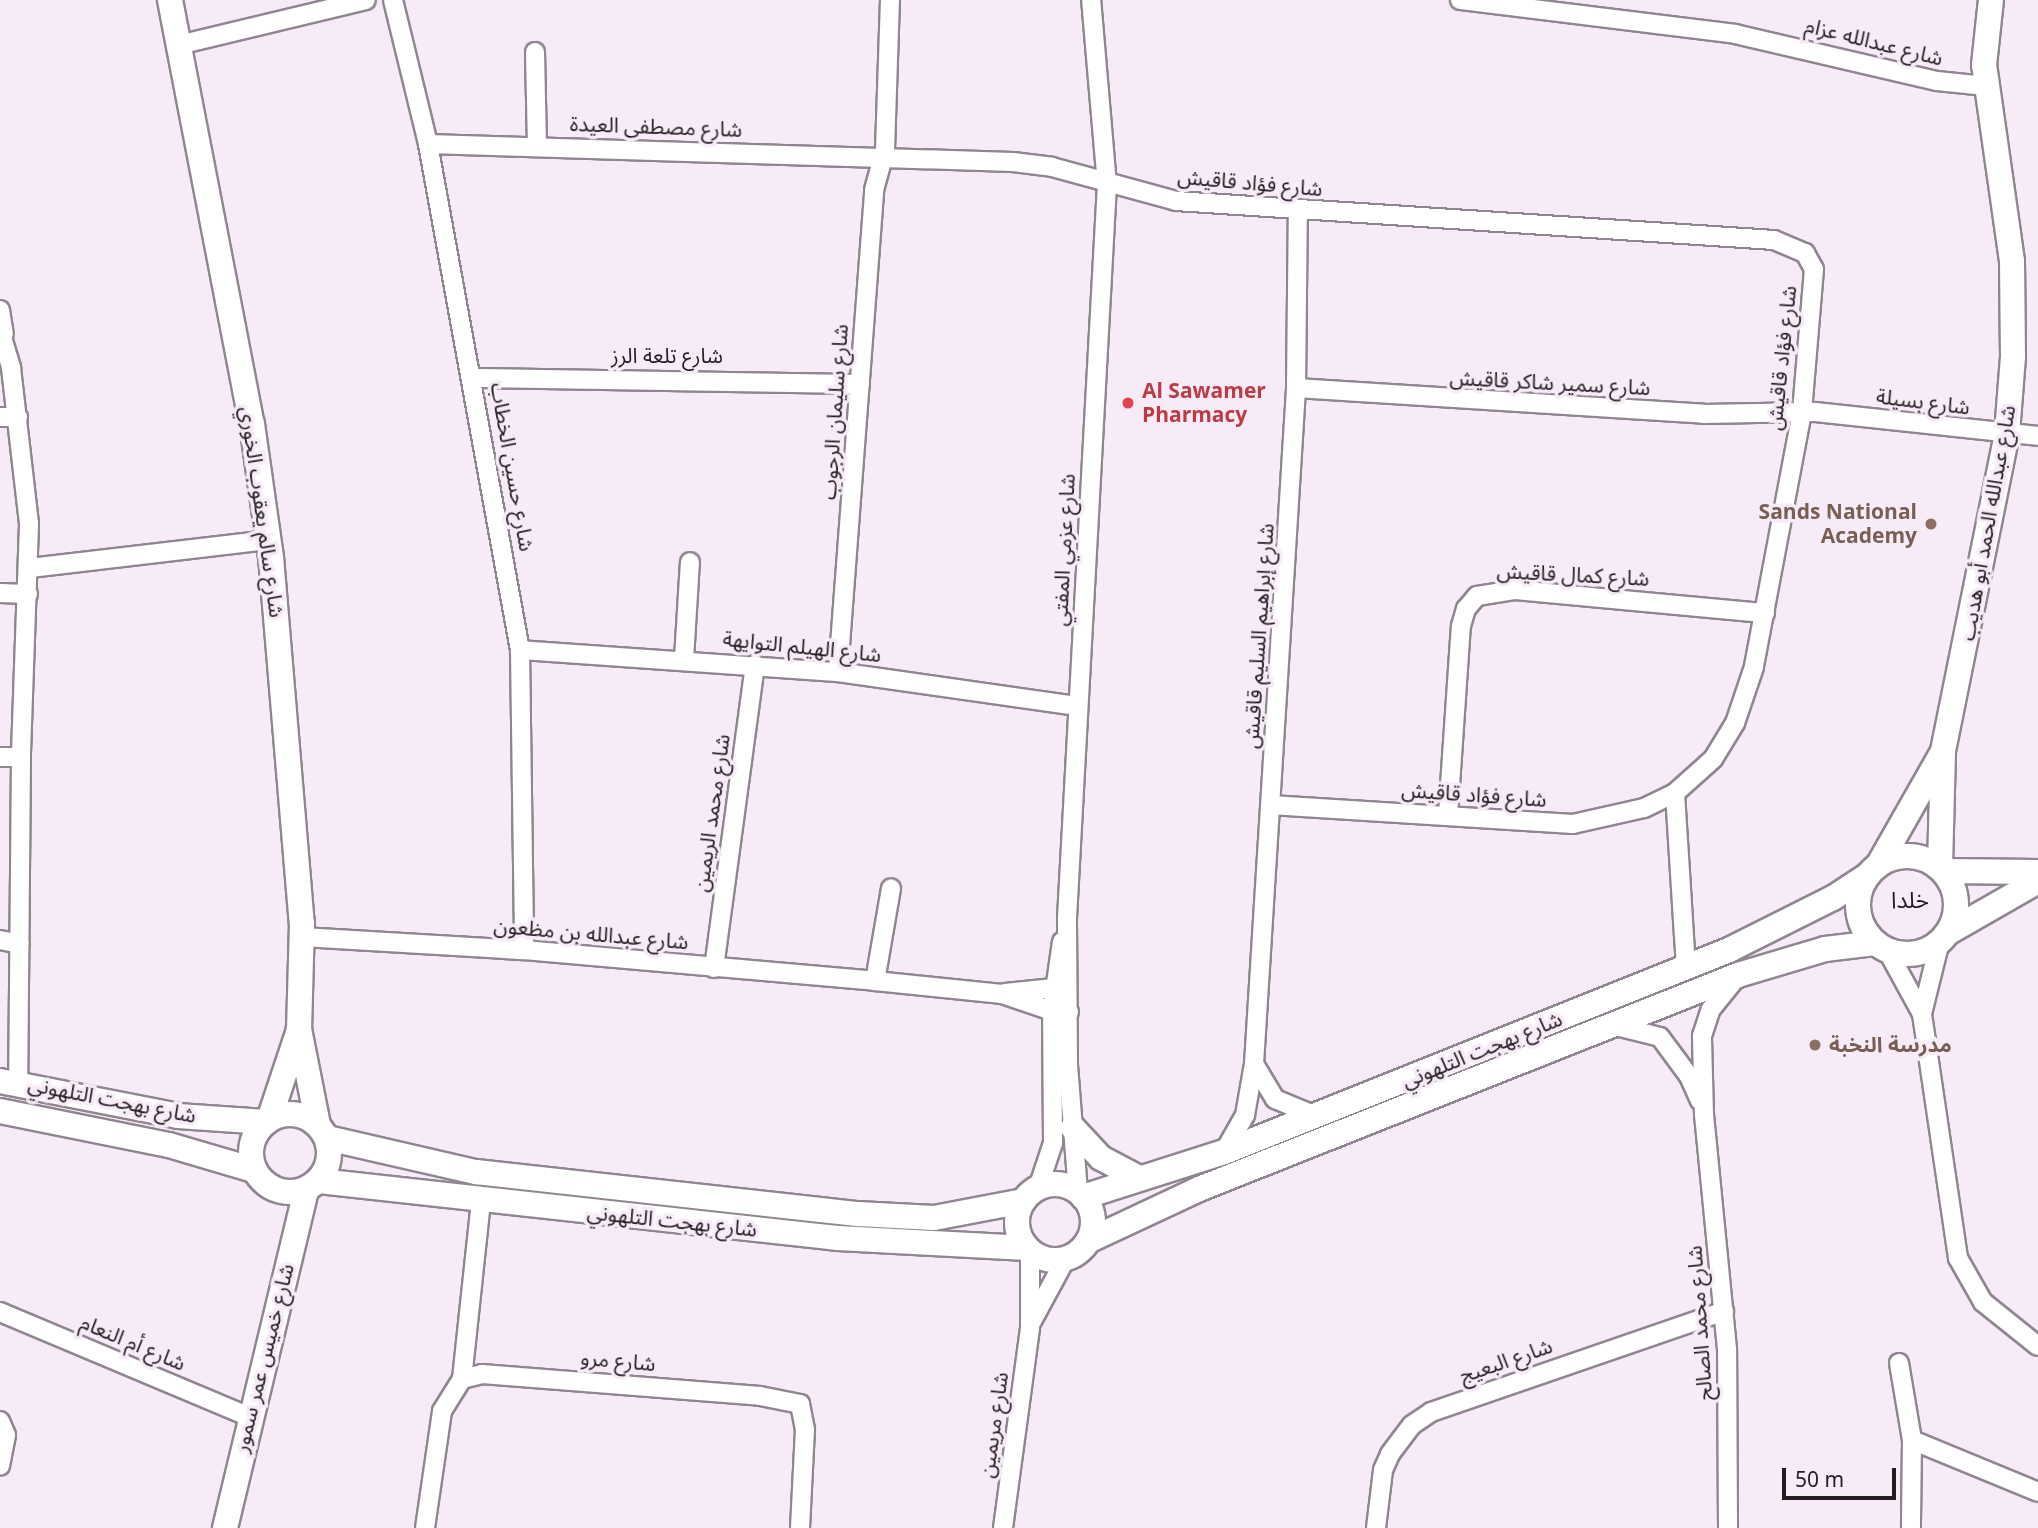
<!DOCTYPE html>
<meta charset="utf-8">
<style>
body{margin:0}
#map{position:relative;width:2038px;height:1528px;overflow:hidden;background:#f7ebf7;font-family:Georgia,"Noto Sans Arabic",serif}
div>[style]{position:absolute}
.roads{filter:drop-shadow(2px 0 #908691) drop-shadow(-2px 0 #908691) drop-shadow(0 2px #908691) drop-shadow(0 -2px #908691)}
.street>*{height:18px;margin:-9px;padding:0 9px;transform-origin:9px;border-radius:9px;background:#fff}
.secondary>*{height:24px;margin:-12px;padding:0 12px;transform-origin:12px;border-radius:12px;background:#fff}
.secondary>.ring{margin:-12px;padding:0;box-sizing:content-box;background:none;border:24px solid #fff;border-radius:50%}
.dots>*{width:19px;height:19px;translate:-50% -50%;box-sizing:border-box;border:4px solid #f7ebf7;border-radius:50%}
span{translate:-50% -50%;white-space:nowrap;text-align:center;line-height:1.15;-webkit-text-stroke:7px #f7ebf7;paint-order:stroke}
.street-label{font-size:21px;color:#211d21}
.health-label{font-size:21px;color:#be3a42;font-weight:700}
.left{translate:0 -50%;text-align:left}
.education-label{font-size:21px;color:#785e54;font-weight:700}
.right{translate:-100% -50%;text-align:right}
.neighbourhood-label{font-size:23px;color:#211d21}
.scale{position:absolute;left:1782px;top:1468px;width:114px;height:32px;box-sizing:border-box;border:4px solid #211d21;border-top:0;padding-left:9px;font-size:21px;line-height:24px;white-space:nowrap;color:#211d21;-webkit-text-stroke:5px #f7ebf7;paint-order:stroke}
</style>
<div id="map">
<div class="roads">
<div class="street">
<i style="left:393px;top:0;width:148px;rotate:76.3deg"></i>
<i style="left:428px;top:144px;width:514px;rotate:79.7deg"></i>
<i style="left:520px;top:650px;width:300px;rotate:89.2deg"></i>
<i style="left:1460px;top:0;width:277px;rotate:7deg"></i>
<i style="left:1735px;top:34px;width:207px;rotate:13.1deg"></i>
<i style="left:1937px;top:81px;width:49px;rotate:5.8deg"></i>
<i style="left:179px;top:45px;width:192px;rotate:-13.5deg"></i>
<i style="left:535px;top:52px;width:95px;rotate:88.8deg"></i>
<i style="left:428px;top:144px;width:585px;rotate:1.76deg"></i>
<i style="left:1013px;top:162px;width:39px;rotate:7deg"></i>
<i style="left:1052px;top:167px;width:129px;rotate:15.3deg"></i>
<i style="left:1176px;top:201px;width:599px;rotate:3.73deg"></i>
<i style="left:1774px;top:240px;width:34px;rotate:23deg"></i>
<i style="left:1805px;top:253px;width:18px;rotate:61deg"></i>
<i style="left:1814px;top:269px;width:144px;rotate:94.8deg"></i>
<i style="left:1802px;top:412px;width:259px;rotate:100.7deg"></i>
<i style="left:1754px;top:667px;width:59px;rotate:108.7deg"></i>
<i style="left:1735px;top:723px;width:42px;rotate:121.4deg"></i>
<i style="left:1713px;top:759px;width:51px;rotate:138.2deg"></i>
<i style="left:1675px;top:793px;width:34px;rotate:154deg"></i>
<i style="left:1644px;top:808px;width:73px;rotate:167.3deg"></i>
<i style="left:1573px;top:824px;width:303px;rotate:-176.4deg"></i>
<i style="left:0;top:310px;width:24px;rotate:81deg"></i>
<i style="left:0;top:331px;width:39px;rotate:73deg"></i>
<i style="left:11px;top:368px;width:157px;rotate:83.4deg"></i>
<i style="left:29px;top:524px;width:233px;rotate:92deg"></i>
<i style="left:21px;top:757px;width:326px;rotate:90.5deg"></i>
<i style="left:473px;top:378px;width:387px;rotate:0.9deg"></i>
<i style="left:1296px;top:388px;width:409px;rotate:3.6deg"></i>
<i style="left:1704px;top:414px;width:111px;rotate:-1deg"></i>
<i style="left:1815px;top:412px;width:224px;rotate:6.1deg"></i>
<i style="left:0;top:417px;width:18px"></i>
<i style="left:30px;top:568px;width:241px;rotate:-6.7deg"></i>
<i style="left:0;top:593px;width:28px;rotate:2deg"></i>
<i style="left:520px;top:650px;width:319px;rotate:4deg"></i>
<i style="left:838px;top:672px;width:242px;rotate:8.1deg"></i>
<i style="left:684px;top:659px;width:97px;rotate:-86.5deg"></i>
<i style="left:838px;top:672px;width:483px;rotate:-85.7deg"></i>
<i style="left:874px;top:190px;width:41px;rotate:-74.6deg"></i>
<i style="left:885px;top:150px;width:150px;rotate:-88.1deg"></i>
<i style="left:0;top:757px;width:21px"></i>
<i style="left:1675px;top:793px;width:174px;rotate:86.4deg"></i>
<i style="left:1448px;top:815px;width:189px;rotate:-86.1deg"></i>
<i style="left:1461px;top:626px;width:18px;rotate:-74deg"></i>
<i style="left:1466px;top:609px;width:17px;rotate:-50deg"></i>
<i style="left:1477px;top:596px;width:39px;rotate:-9deg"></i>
<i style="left:1516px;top:590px;width:250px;rotate:5.3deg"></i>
<i style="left:302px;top:937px;width:222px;rotate:3.4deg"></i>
<i style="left:524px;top:950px;width:352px;rotate:5deg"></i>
<i style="left:875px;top:981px;width:128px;rotate:5.8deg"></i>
<i style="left:1002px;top:994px;width:53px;rotate:18.8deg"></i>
<i style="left:1052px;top:1011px;width:17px;rotate:3deg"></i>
<i style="left:0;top:940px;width:20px;rotate:11deg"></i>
<i style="left:1940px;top:941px;width:75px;rotate:103.9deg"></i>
<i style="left:1922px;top:1014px;width:247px;rotate:81.6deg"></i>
<i style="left:1958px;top:1258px;width:51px;rotate:60.4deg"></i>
<i style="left:1983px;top:1302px;width:70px;rotate:38.7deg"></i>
<i style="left:1887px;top:950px;width:73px;rotate:61.3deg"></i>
<i style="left:714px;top:968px;width:306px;rotate:-82.3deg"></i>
<i style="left:875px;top:981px;width:94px;rotate:-80.2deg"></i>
<i style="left:1005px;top:993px;width:59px;rotate:-5.8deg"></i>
<i style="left:1616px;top:1026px;width:45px;rotate:14deg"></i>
<i style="left:1660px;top:1037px;width:49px;rotate:53.4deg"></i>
<i style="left:1689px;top:1076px;width:27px;rotate:66deg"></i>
<i style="left:1254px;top:1064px;width:41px;rotate:59deg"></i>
<i style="left:1275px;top:1099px;width:44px;rotate:22.5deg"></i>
<i style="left:1224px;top:1152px;width:43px;rotate:-60.4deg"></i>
<i style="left:1245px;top:1115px;width:52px;rotate:-80deg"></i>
<i style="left:1254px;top:1064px;width:677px;rotate:-86.44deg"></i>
<i style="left:1296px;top:388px;width:178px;rotate:-89.4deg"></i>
<i style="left:1038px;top:1188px;width:47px;rotate:-71.6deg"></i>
<i style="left:1053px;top:1143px;width:132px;rotate:-90.4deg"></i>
<i style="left:1052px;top:1011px;width:70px;rotate:-81.8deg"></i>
<i style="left:1078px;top:1192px;width:126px;rotate:-94.5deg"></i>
<i style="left:1068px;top:1066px;width:148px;rotate:-90.4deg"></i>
<i style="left:1067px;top:918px;width:734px;rotate:-86.88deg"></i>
<i style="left:1107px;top:185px;width:186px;rotate:-94.9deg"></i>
<i style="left:0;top:1312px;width:269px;rotate:22.8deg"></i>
<i style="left:1032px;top:1321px;width:72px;rotate:-61.6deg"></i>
<i style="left:1899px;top:1363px;width:78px;rotate:80.4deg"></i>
<i style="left:1912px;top:1440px;width:88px;rotate:90.7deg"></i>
<i style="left:462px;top:1379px;width:180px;rotate:-83.9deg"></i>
<i style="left:0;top:1421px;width:15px;rotate:67deg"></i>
<i style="left:6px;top:1435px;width:31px;rotate:101deg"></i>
<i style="left:1912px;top:1440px;width:136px;rotate:22.4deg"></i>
<i style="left:425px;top:1528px;width:118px;rotate:-81.7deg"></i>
<i style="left:442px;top:1411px;width:38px;rotate:-58deg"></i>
<i style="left:462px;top:1379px;width:21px;rotate:-14deg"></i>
<i style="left:482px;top:1374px;width:279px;rotate:4.5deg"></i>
<i style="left:760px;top:1396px;width:41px;rotate:11.3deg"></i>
<i style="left:800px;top:1404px;width:25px;rotate:79deg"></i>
<i style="left:805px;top:1429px;width:99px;rotate:92.9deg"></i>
<i style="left:1003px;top:1528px;width:203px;rotate:-82.3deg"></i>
<i style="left:1030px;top:1327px;width:77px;rotate:-90deg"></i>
<i style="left:1376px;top:1528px;width:58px;rotate:-83.1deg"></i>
<i style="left:1383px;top:1470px;width:17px;rotate:-66deg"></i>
<i style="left:1390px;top:1454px;width:36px;rotate:-53deg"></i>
<i style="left:1412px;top:1425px;width:23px;rotate:-34deg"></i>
<i style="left:1431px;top:1412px;width:310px;rotate:-19deg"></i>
<i style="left:1728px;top:1528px;width:179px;rotate:-90.3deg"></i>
<i style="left:1727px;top:1349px;width:235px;rotate:-95.6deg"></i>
<i style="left:1704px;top:1115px;width:79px;rotate:-91.5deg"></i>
<i style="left:1702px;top:1036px;width:28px;rotate:-72deg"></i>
<i style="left:1711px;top:1009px;width:41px;rotate:-50.9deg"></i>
</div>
<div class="secondary">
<i style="left:170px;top:0;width:432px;rotate:79.1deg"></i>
<i style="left:252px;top:424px;width:134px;rotate:81.9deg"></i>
<i style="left:271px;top:557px;width:367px;rotate:85.2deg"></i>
<i style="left:302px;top:923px;width:106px;rotate:91.6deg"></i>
<i style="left:299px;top:1029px;width:98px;rotate:78.8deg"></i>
<i class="ring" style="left:1858px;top:856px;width:74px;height:74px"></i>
<i style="left:1879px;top:864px;width:125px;rotate:-60.4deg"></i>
<i style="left:1940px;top:867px;width:116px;rotate:-88.5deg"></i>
<i style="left:1943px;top:751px;width:324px;rotate:-78.6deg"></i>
<i style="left:2007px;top:433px;width:76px;rotate:-85.5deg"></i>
<i style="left:2013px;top:357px;width:96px;rotate:-90.6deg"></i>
<i style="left:2012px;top:261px;width:198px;rotate:-98.1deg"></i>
<i style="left:1984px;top:65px;width:65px;rotate:-83.9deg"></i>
<i style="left:1943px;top:871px;width:95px;rotate:0.6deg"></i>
<i style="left:1949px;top:932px;width:103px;rotate:-29.8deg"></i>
<i style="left:0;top:1081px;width:181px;rotate:11.1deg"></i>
<i style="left:178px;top:1116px;width:88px;rotate:3.9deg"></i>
<i style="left:0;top:1111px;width:172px;rotate:11.4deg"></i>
<i style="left:169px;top:1145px;width:89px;rotate:16.4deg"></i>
<i class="ring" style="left:251px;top:1114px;width:54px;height:54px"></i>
<i style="left:269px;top:1120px;width:95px;rotate:-71.6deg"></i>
<i style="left:1073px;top:1128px;width:41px;rotate:47deg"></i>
<i style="left:1101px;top:1158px;width:43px;rotate:27.8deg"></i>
<i style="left:327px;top:1138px;width:153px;rotate:12.9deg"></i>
<i style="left:476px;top:1172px;width:384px;rotate:6.3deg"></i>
<i style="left:858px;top:1214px;width:76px;rotate:3deg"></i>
<i style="left:934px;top:1218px;width:91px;rotate:-10.8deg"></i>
<i style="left:319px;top:1181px;width:522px;rotate:6.27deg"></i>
<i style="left:838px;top:1238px;width:189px;rotate:3deg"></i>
<i class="ring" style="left:1017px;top:1184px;width:52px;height:52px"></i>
<i style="left:1083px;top:1197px;width:148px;rotate:-17.7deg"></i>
<i style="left:1224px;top:1152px;width:544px;rotate:-21.8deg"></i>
<i style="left:1729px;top:950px;width:116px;rotate:-26.6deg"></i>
<i style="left:1833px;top:898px;width:42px;rotate:-33.3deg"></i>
<i style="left:1088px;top:1241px;width:123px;rotate:-25.1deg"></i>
<i style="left:1199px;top:1189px;width:580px;rotate:-21.65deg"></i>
<i style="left:1738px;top:975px;width:91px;rotate:-16.6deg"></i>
<i style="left:1825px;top:949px;width:50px;rotate:-6.8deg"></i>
<i style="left:225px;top:1528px;width:348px;rotate:-76.5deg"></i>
</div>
</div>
<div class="dots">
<i style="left:1128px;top:403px;background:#e0444e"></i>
<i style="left:1931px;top:524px;background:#8d6e63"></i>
<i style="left:1815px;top:1045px;background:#8d6e63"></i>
</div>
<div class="street-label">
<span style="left:1874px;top:42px;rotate:14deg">شارع عبدالله عزام</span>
<span style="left:656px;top:127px;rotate:2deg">شارع مصطفى العيدة</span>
<span style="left:1250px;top:183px;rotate:5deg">شارع فؤاد قاقيش</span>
<span style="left:667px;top:356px">شارع تلعة الرز</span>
<span style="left:1782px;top:358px;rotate:-84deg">شارع فؤاد قاقيش</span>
<span style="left:1550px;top:383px;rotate:3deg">شارع سمير شاكر قاقيش</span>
<span style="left:1923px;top:402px;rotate:7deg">شارع بسيلة</span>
<span style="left:835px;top:412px;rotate:-86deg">شارع سليمان الرجوب</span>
<span style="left:512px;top:467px;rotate:80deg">شارع حسين الخطاب</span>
<span style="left:262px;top:512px;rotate:82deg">شارع سالم يعقوب الخوري</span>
<span style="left:1988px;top:523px;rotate:-80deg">شارع عبدالله الحمد أبو هديب</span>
<span style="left:1064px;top:550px;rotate:-87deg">شارع عزمي المفتي</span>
<span style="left:1573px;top:575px;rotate:3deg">شارع كمال قاقيش</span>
<span style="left:1259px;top:636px;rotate:-86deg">شارع إبراهيم السليم قاقيش</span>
<span style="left:802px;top:647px;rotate:6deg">شارع الهيلم التوايهة</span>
<span style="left:1474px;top:795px;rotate:4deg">شارع فؤاد قاقيش</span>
<span style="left:712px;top:813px;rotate:-82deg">شارع محمد الريمين</span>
<span style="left:591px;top:934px;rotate:5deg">شارع عبدالله بن مظعون</span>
<span style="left:1482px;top:1050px;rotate:-22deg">شارع بهجت التلهوني</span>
<span style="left:112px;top:1100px;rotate:11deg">شارع بهجت التلهوني</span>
<span style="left:672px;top:1221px;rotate:6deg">شارع بهجت التلهوني</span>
<span style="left:1700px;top:1323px;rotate:-94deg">شارع محمد الصالح</span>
<span style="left:133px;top:1343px;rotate:23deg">شارع أم النعام</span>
<span style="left:264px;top:1358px;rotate:-76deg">شارع خميس عمر سمور</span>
<span style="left:618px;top:1361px;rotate:5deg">شارع مرو</span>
<span style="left:1506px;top:1361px;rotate:-19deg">شارع البعيج</span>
<span style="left:994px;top:1425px;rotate:-82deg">شارع مريمين</span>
</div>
<div class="health-label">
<span class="left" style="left:1142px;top:403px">Al Sawamer<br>Pharmacy</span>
</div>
<div class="education-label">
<span class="right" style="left:1917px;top:524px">Sands National<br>Academy</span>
<span class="left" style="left:1829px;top:1045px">مدرسة النخبة</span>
</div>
<div class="neighbourhood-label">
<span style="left:1910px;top:901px">خلدا</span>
</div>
<div class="scale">50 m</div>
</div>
